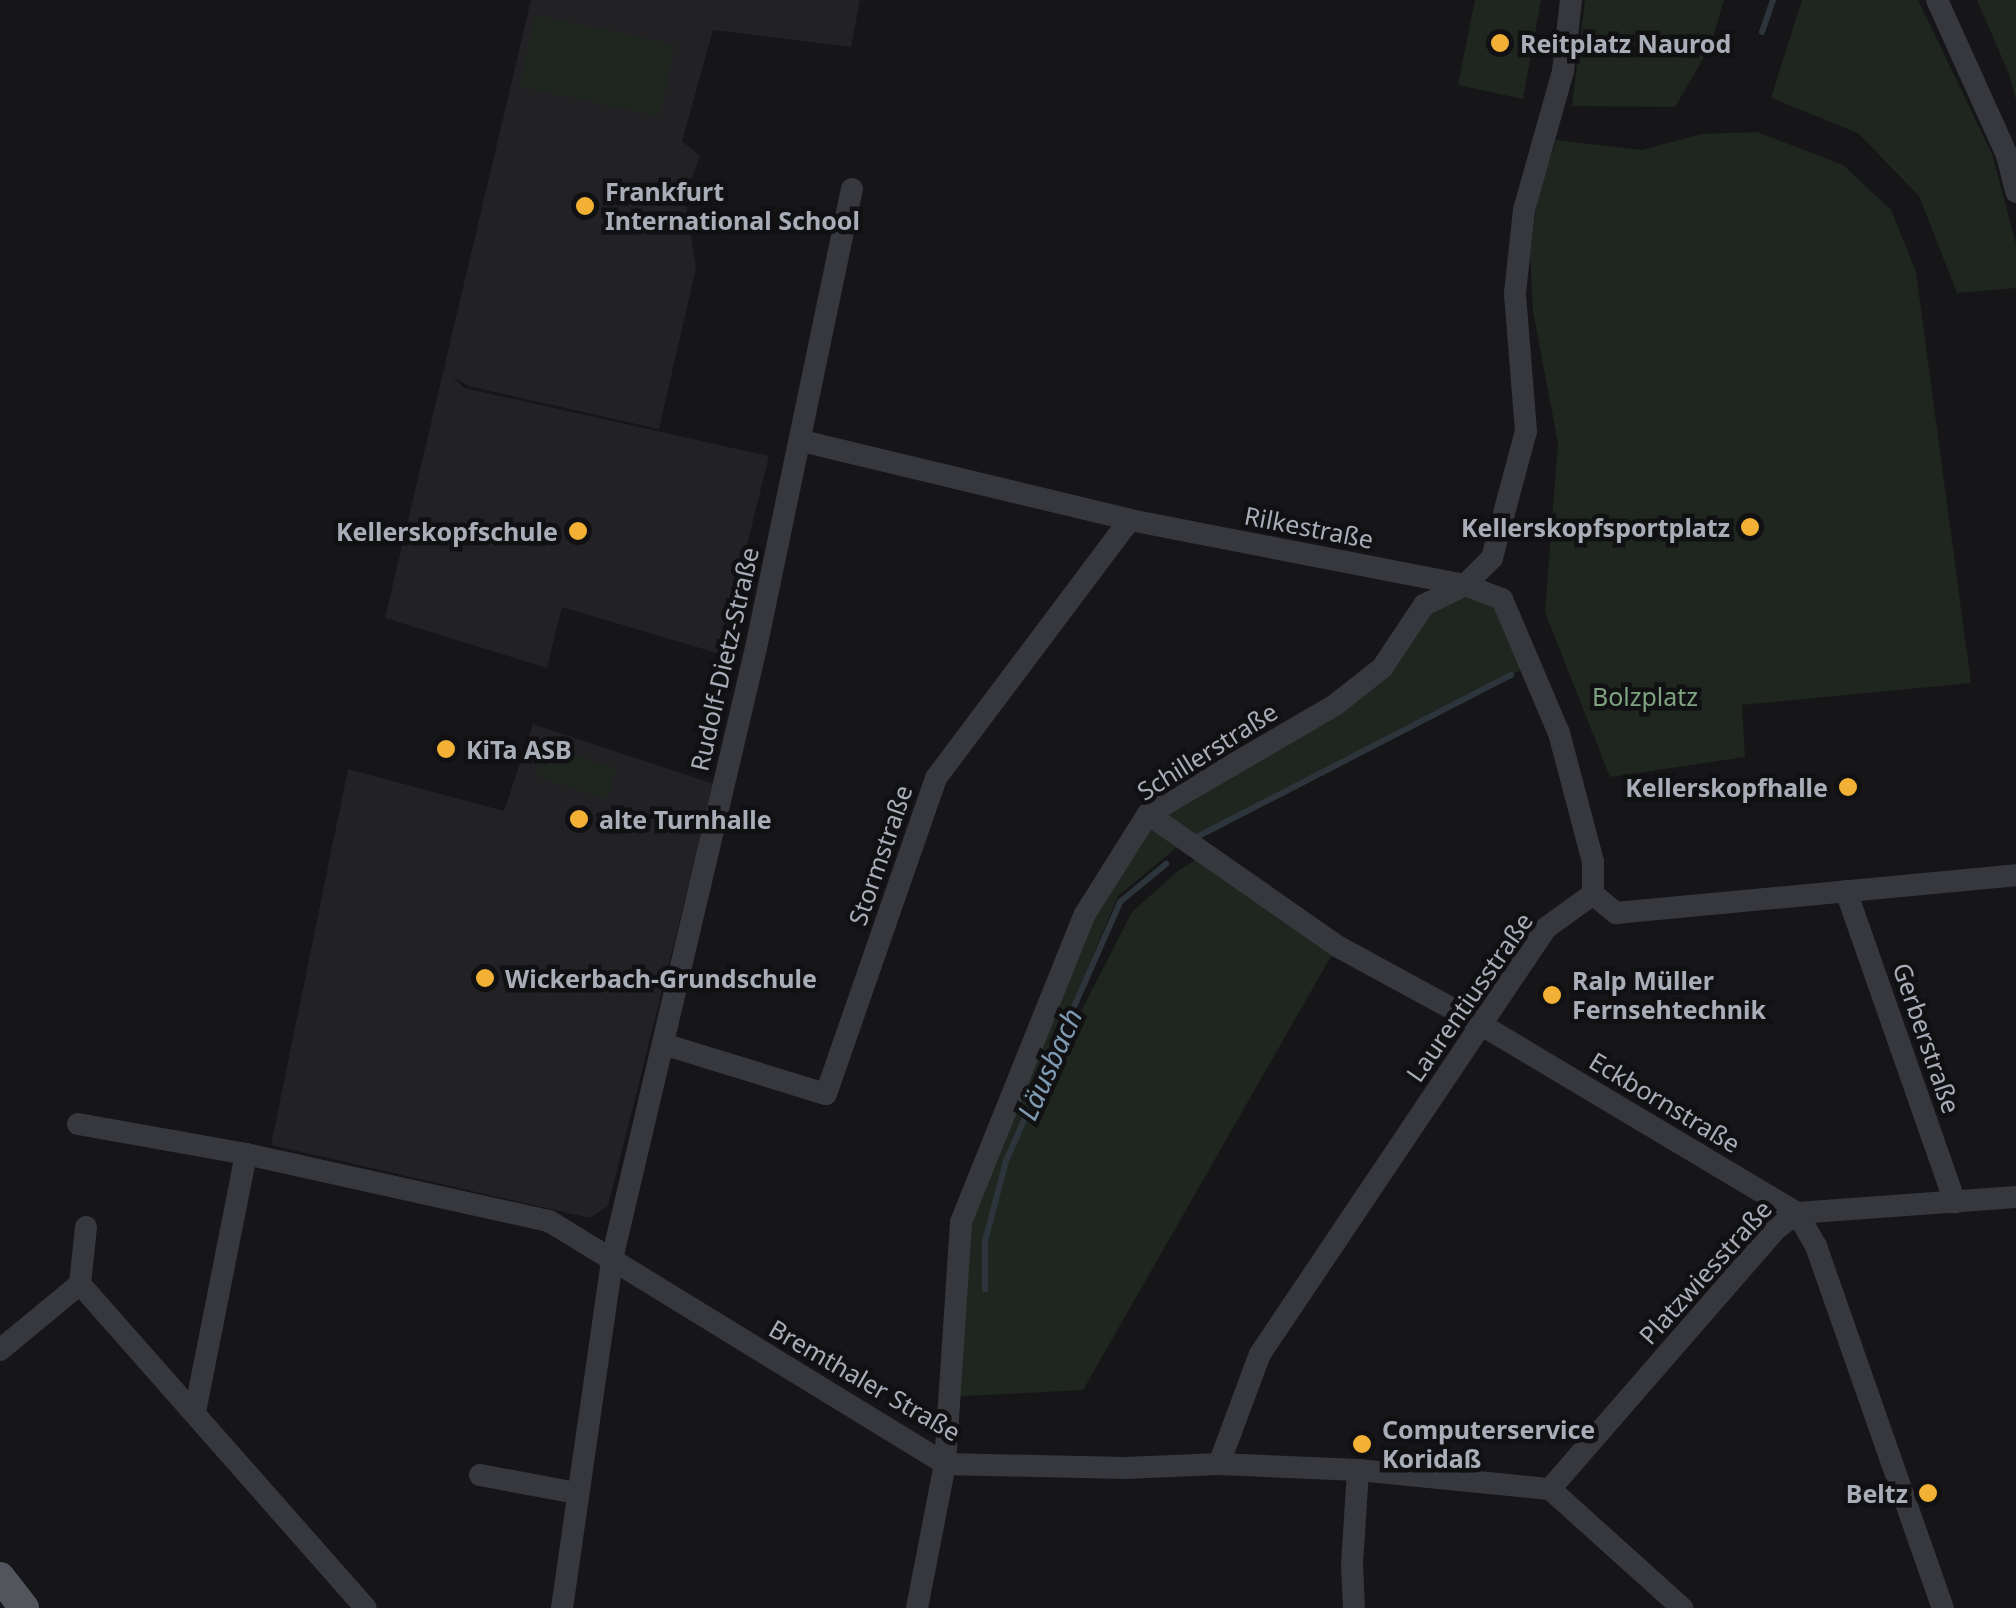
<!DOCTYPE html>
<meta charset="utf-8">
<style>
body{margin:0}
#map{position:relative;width:2016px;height:1608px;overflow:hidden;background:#161618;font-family:"Noto Sans",sans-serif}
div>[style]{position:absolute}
.built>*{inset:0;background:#222225}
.green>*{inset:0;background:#1e261f;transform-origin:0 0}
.stream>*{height:6px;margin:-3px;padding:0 3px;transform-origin:3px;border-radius:3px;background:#2c353c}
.minor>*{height:22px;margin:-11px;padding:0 11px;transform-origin:11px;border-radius:11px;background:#37383d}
.major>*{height:30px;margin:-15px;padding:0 15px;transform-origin:15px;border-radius:15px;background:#53555c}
.dots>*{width:28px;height:28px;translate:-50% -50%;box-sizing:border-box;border:5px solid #111113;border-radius:50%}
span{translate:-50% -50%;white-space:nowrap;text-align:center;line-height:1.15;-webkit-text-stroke:9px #111113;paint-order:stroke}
.poi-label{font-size:25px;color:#a8adb8;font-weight:700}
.left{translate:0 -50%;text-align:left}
.right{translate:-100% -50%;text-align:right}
.street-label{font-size:25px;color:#a8adb8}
.park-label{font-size:25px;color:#7fa381}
.water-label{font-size:28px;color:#7f9bb3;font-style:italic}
</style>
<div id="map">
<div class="built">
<i style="clip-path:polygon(531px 0,860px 0,851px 47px,713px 30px,682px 141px,700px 156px,685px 196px,696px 268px,659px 429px,468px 386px,452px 376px,464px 388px,769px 456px,720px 654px,562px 607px,547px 668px,385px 618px)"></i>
<i style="clip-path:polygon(533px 724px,714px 784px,608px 1206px,590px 1218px,271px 1145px,348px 769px,504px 811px)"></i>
</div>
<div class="green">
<i style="clip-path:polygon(1475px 0,1541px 0,1523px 99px,1458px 85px)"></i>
<i style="clip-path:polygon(1585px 0,1724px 0,1710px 47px,1675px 107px,1572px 106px)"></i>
<i style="clip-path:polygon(1802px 0,1918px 0,1992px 154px,2016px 244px,2016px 288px,1957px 293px,1919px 196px,1858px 133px,1771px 98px)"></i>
<i style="clip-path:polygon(1977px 0,2016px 0,2016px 100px,2009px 74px)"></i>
<i style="left:535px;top:15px;width:143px;height:73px;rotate:12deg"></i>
<i style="clip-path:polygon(1757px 132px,1843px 165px,1891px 210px,1916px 272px,1971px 683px,1742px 705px,1745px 757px,1610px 777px,1545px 612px,1558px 443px,1533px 311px,1530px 253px,1538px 196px,1556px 140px,1642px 150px,1702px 134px)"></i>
<i style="clip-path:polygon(1465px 585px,1502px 599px,1530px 666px,1442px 707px,1388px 739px,1181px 844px,1118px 896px,1015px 1141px,1132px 912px,1179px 870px,1202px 856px,1337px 946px,1083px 1390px,947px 1397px,961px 1222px,1085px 914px,1148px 814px,1335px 704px,1424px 605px)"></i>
<i style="left:546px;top:746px;width:74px;height:32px;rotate:18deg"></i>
</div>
<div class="stream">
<i style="left:1762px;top:32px;width:34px;rotate:-71deg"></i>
<i style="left:1193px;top:839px;width:358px;rotate:-27.3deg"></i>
<i style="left:985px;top:1289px;width:48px;rotate:-90deg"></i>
<i style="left:985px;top:1241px;width:83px;rotate:-75.3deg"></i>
<i style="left:1006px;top:1161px;width:283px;rotate:-66.2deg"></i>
<i style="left:1120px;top:902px;width:60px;rotate:-39.6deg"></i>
</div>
<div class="minor">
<i style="left:1937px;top:0;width:170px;rotate:65.7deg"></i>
<i style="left:2007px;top:155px;width:38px;rotate:76deg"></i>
<i style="left:802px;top:441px;width:337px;rotate:13.5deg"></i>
<i style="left:1130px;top:520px;width:341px;rotate:11deg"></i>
<i style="left:1465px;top:585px;width:40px;rotate:21deg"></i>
<i style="left:1502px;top:599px;width:146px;rotate:67deg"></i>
<i style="left:1559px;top:733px;width:133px;rotate:75.2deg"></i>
<i style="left:1593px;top:862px;width:32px;rotate:90deg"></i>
<i style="left:1148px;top:814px;width:231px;rotate:34.9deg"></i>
<i style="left:1337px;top:946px;width:163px;rotate:28.6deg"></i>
<i style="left:1480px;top:1024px;width:369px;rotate:30.8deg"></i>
<i style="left:1797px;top:1213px;width:38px;rotate:60deg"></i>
<i style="left:1816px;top:1246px;width:384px;rotate:70.7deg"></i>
<i style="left:1846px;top:891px;width:330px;rotate:70.7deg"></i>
<i style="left:1593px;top:894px;width:30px;rotate:40deg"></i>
<i style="left:1616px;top:913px;width:402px;rotate:-5.4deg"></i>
<i style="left:663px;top:1044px;width:170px;rotate:17.1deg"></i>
<i style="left:826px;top:1094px;width:335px;rotate:-70.8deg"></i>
<i style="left:936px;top:778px;width:323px;rotate:-53.1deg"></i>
<i style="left:78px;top:1124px;width:171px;rotate:10.1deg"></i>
<i style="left:246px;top:1154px;width:310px;rotate:12.5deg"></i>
<i style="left:549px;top:1221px;width:465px;rotate:31.5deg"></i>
<i style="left:945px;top:1464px;width:180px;rotate:1.3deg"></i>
<i style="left:1125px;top:1468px;width:94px;rotate:-2.4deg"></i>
<i style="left:1219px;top:1464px;width:139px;rotate:2.5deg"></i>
<i style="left:1358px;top:1470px;width:193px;rotate:5.7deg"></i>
<i style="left:1550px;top:1489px;width:178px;rotate:42deg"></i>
<i style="left:86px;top:1227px;width:57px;rotate:96deg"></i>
<i style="left:80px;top:1284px;width:432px;rotate:48.6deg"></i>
<i style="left:0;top:1350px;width:104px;rotate:-39.5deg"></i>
<i style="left:195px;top:1412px;width:263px;rotate:-78.8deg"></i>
<i style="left:1219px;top:1464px;width:117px;rotate:-69.6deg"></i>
<i style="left:1260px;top:1354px;width:513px;rotate:-56.12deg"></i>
<i style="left:1546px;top:928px;width:58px;rotate:-35.9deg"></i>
<i style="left:480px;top:1475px;width:98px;rotate:10.6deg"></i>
<i style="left:1550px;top:1489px;width:344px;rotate:-49deg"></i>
<i style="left:1776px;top:1229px;width:26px;rotate:-37deg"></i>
<i style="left:1797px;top:1213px;width:220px;rotate:-4.2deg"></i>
<i style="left:562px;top:1608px;width:353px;rotate:-81.8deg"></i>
<i style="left:612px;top:1259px;width:628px;rotate:-76.74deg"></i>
<i style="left:756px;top:648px;width:469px;rotate:-78.2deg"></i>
<i style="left:917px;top:1608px;width:147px;rotate:-79deg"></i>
<i style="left:945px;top:1464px;width:243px;rotate:-86.2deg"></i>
<i style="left:961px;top:1222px;width:332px;rotate:-68.1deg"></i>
<i style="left:1085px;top:914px;width:118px;rotate:-57.8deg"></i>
<i style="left:1148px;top:814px;width:216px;rotate:-30.2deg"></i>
<i style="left:1335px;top:705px;width:60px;rotate:-38.2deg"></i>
<i style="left:1382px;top:668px;width:76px;rotate:-56.3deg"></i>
<i style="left:1424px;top:605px;width:46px;rotate:-26deg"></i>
<i style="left:1465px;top:585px;width:38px;rotate:-45deg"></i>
<i style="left:1492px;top:558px;width:131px;rotate:-75deg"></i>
<i style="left:1526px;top:431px;width:138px;rotate:-94.6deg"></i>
<i style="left:1515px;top:293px;width:83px;rotate:-83.8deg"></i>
<i style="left:1524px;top:210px;width:144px;rotate:-74.3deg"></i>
<i style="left:1563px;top:71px;width:71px;rotate:-83.6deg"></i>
<i style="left:1354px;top:1608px;width:44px;rotate:-92.6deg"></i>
<i style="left:1352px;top:1564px;width:94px;rotate:-86.3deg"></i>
</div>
<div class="major">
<i style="left:0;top:1577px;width:39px;rotate:52deg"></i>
</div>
<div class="dots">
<i style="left:1500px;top:43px;background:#f2b134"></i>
<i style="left:585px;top:206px;background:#f2b134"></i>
<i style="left:1750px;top:527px;background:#f2b134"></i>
<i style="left:578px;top:531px;background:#f2b134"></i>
<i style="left:446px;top:749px;background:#f2b134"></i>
<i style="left:1848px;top:787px;background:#f2b134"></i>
<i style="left:579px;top:819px;background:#f2b134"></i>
<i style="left:485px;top:978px;background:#f2b134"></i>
<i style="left:1552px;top:995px;background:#f2b134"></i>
<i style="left:1362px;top:1444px;background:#f2b134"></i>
<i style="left:1928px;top:1493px;background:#f2b134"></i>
</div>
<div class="poi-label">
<span class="left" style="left:1520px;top:43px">Reitplatz Naurod</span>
<span class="left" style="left:605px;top:206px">Frankfurt<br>International School</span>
<span class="right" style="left:1730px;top:527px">Kellerskopfsportplatz</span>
<span class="right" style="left:558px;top:531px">Kellerskopfschule</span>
<span class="left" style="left:466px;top:749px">KiTa ASB</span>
<span class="right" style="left:1828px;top:787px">Kellerskopfhalle</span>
<span class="left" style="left:599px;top:819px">alte Turnhalle</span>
<span class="left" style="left:505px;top:978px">Wickerbach-Grundschule</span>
<span class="left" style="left:1572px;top:995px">Ralp Müller<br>Fernsehtechnik</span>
<span class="left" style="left:1382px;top:1444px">Computerservice<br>Koridaß</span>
<span class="right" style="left:1908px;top:1493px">Beltz</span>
</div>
<div class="street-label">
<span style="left:1309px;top:527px;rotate:11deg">Rilkestraße</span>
<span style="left:724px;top:659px;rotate:-77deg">Rudolf-Dietz-Straße</span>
<span style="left:1207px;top:751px;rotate:-32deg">Schillerstraße</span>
<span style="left:880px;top:855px;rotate:-71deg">Stormstraße</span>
<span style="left:1469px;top:997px;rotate:-55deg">Laurentiusstraße</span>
<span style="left:1927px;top:1038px;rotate:71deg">Gerberstraße</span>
<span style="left:1665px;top:1102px;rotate:31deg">Eckbornstraße</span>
<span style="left:1705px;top:1272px;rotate:-48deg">Platzwiesstraße</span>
<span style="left:865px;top:1380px;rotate:30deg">Bremthaler Straße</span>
</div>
<div class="park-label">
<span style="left:1645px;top:696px">Bolzplatz</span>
</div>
<div class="water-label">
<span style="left:1049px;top:1064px;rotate:-66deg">Läusbach</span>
</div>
</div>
